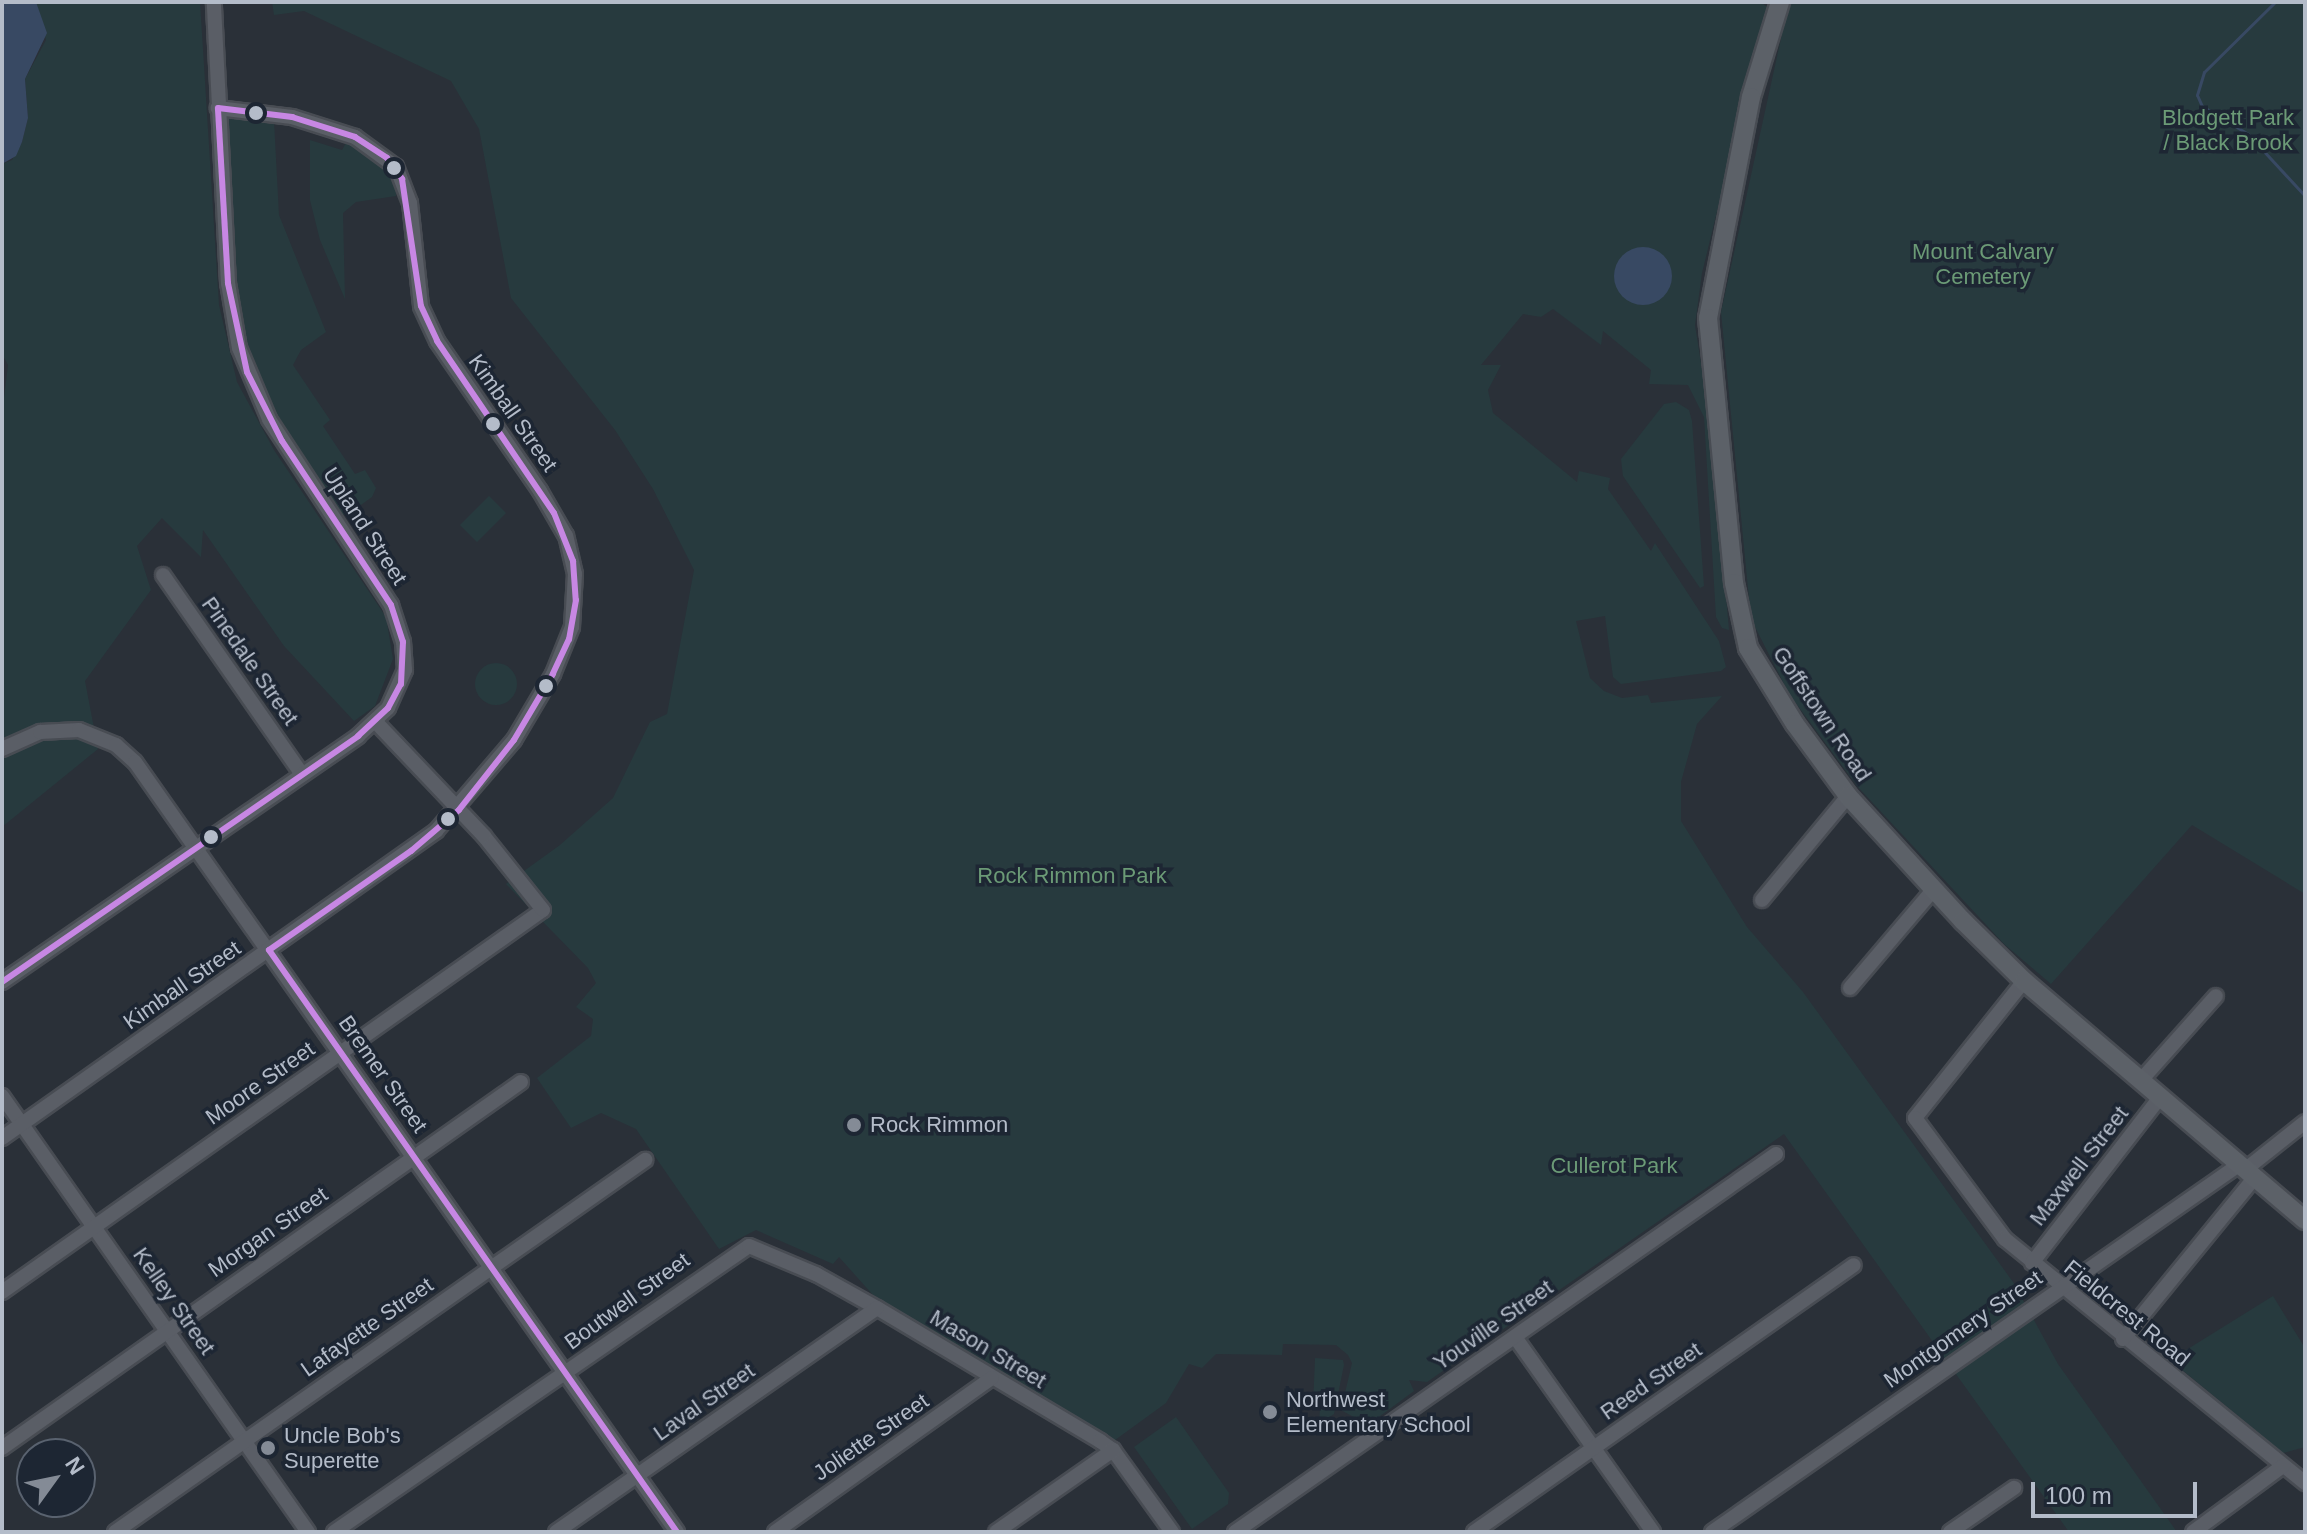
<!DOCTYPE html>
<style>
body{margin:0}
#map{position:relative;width:2307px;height:1534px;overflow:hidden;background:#2a3038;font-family:Arial,sans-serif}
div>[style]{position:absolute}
.green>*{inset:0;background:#273a3e;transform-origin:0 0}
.round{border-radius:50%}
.water>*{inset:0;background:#384963}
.stream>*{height:3px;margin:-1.5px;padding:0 1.5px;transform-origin:1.5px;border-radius:1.5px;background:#384963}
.roads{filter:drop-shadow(2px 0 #484c53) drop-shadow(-2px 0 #484c53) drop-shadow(0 2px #484c53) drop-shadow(0 -2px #484c53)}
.minor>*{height:14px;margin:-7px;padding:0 7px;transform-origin:7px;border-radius:7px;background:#5a5e66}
.major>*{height:18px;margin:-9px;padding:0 9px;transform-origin:9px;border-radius:9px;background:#5c6168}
.bus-1>*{height:6px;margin:-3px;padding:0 3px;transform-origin:3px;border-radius:3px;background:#c787e3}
.dots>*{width:22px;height:22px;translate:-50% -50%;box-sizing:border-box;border:4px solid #1d2633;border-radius:50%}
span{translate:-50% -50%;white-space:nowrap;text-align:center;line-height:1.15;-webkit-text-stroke:7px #1d2633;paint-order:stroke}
.park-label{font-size:22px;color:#6b9a76}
.street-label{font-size:22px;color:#b4bcc9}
.poi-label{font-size:22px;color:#b4bcc9}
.left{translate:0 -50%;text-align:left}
.frame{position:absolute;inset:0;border:4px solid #b4bcc9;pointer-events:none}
.north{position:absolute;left:16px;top:1438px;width:80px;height:80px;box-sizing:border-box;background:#1d2633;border:2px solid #59626f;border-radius:50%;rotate:57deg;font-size:22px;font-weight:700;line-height:32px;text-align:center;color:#b4bcc9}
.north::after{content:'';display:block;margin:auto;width:28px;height:36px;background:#848b96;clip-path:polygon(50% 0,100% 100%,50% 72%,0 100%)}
.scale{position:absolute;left:2031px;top:1482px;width:166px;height:36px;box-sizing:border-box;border:4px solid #b4bcc9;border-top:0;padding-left:10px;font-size:24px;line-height:28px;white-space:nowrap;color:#b4bcc9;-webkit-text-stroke:6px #1d2633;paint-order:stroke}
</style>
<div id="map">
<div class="green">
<i style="clip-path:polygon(36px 2px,200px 2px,219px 305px,237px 382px,274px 450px,386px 617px,393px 659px,375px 706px,354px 721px,284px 646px,203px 530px,201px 557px,162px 518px,137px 546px,151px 590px,85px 681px,98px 749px,2px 827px,2px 414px,8px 365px,2px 354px,2px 164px,12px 160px,22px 142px,28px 118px,25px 79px,46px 40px)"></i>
<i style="clip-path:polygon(272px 2px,1761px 2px,1767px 7px,1702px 273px,1695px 325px,1711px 427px,1729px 630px,1722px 628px,1716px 617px,1704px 417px,1688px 385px,1649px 384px,1651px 370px,1603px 331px,1601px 345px,1553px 309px,1541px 317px,1523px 314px,1481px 365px,1501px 365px,1488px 390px,1493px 413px,1577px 482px,1579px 471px,1610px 478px,1608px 489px,1651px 551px,1655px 543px,1719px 641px,1726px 667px,1721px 671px,1621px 684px,1613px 677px,1605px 616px,1576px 621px,1590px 678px,1604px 691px,1622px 698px,1648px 695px,1651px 703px,1722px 696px,1697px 724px,1681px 782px,1681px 821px,1747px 927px,1803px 992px,2013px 1282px,2058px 1364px,2177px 1532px,2069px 1532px,1784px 1134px,1427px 1382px,1409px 1380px,1414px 1391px,1368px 1425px,1341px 1410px,1352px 1363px,1348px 1355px,1336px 1345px,1283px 1344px,1282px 1355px,1216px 1354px,1202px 1368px,1189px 1364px,1166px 1403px,1111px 1443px,873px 1295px,839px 1257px,833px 1264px,756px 1230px,719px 1249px,636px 1129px,601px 1113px,571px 1128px,537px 1078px,591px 1036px,593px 1019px,576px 1007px,596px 983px,588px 968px,506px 884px,560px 845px,613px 798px,650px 722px,667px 714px,694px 570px,653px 489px,615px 430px,511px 298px,479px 129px,451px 81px,304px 11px,274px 15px)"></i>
<i style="clip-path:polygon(1789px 2px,2305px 2px,2305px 894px,2192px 825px,2051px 984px,2004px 944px,1857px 786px,1789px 694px,1751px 619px,1721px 312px)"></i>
<i style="clip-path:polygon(231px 116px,274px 121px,279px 215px,326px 332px,301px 350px,293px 365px,330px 420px,323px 426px,355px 474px,365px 470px,376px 488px,372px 497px,347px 515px,339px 514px,288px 442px,255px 381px,232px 296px,226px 119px)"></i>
<i style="clip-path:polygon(310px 140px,342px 150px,347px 141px,358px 146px,388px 170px,397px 185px,396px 196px,356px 202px,343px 213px,345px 299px,320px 240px,310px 200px)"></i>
<i style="clip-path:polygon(1676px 402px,1689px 410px,1692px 421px,1704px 586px,1700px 588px,1623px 476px,1621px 459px,1664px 404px)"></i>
<i style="left:489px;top:496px;width:24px;height:41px;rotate:45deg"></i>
<i class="round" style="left:475px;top:663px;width:42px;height:42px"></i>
<i style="clip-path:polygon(2273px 1296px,2305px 1348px,2305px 1447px,2283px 1453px,2170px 1360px)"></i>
<i style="clip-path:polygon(1315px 1358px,1343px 1360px,1344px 1365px,1334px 1414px,1319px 1424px,1320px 1408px,1313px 1407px)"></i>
<i style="clip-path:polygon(1176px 1417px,1229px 1493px,1228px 1504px,1192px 1529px,1134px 1447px)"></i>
</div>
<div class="water">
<i style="clip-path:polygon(2px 2px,36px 2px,47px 33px,25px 79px,28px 118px,22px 142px,16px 156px,2px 164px)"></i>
<i class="round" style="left:1614px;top:247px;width:58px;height:58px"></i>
</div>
<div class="stream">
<i style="left:2275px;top:2px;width:100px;rotate:135.4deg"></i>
<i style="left:2204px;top:72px;width:24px;rotate:107deg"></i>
<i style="left:2197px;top:95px;width:12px;rotate:66deg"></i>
<i style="left:2202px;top:106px;width:54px;rotate:31.3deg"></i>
<i style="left:2248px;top:134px;width:84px;rotate:47.4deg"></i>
</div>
<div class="roads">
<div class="minor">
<i style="left:163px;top:575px;width:241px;rotate:55.1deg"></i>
<i style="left:2px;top:749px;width:42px;rotate:-24.1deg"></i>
<i style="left:40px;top:732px;width:39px;rotate:-3deg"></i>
<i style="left:79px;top:730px;width:40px;rotate:22deg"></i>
<i style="left:116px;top:745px;width:25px;rotate:42deg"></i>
<i style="left:135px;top:762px;width:942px;rotate:54.86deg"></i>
<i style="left:1762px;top:900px;width:135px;rotate:-50.4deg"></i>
<i style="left:2024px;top:981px;width:175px;rotate:128.5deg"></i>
<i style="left:1915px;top:1118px;width:151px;rotate:53.4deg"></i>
<i style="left:2005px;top:1239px;width:387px;rotate:39.1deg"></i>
<i style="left:2px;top:982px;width:433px;rotate:-34.6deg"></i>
<i style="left:358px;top:736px;width:41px;rotate:-43deg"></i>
<i style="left:388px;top:708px;width:42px;rotate:-65.9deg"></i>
<i style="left:405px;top:670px;width:28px;rotate:-94deg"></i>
<i style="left:403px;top:642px;width:39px;rotate:-108deg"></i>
<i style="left:391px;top:605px;width:222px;rotate:-123.3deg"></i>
<i style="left:269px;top:419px;width:77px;rotate:-112.9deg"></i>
<i style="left:239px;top:348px;width:66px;rotate:-99.6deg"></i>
<i style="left:228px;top:283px;width:281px;rotate:-92.9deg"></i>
<i style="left:1850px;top:988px;width:128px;rotate:-49.7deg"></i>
<i style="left:2142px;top:1079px;width:111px;rotate:-48.3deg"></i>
<i style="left:2px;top:1096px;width:533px;rotate:54.94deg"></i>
<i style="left:2px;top:1138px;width:532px;rotate:-35.27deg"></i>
<i style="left:436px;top:831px;width:120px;rotate:-49.4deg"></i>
<i style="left:514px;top:740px;width:77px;rotate:-59.4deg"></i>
<i style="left:553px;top:674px;width:51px;rotate:-68deg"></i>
<i style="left:572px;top:627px;width:53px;rotate:-86.8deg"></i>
<i style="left:575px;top:574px;width:39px;rotate:-103deg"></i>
<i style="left:566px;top:536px;width:52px;rotate:-120deg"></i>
<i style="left:540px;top:491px;width:182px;rotate:-124.5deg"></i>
<i style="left:437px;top:341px;width:38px;rotate:-115deg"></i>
<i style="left:421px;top:306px;width:104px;rotate:-96.1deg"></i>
<i style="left:410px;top:203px;width:39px;rotate:-111deg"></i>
<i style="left:396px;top:167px;width:51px;rotate:-143.8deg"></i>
<i style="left:355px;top:137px;width:66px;rotate:-162.4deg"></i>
<i style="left:292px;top:117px;width:75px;rotate:-173.1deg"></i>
<i style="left:2246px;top:1169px;width:75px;rotate:-38.5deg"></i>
<i style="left:2032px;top:1263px;width:211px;rotate:-52.3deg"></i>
<i style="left:2px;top:1292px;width:662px;rotate:-35.23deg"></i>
<i style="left:543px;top:910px;width:95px;rotate:-128.6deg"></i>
<i style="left:484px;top:836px;width:158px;rotate:-133.5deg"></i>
<i style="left:1515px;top:1337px;width:239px;rotate:54.7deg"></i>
<i style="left:2123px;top:1339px;width:209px;rotate:-50.8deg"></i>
<i style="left:2px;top:1448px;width:635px;rotate:-35.19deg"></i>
<i style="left:115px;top:1532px;width:648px;rotate:-35.06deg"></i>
<i style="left:334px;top:1532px;width:504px;rotate:-34.57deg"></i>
<i style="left:749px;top:1246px;width:73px;rotate:22.7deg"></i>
<i style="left:816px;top:1274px;width:70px;rotate:29.1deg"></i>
<i style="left:877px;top:1308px;width:260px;rotate:30.8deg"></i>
<i style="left:1100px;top:1441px;width:16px;rotate:35deg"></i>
<i style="left:1113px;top:1450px;width:101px;rotate:54.3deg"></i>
<i style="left:556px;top:1532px;width:391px;rotate:-34.9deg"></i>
<i style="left:775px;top:1532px;width:266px;rotate:-35.4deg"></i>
<i style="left:996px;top:1532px;width:143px;rotate:-35deg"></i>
<i style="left:1235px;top:1532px;width:660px;rotate:-34.94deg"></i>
<i style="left:1474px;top:1532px;width:464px;rotate:-35.1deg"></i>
<i style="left:1712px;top:1532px;width:644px;rotate:-34.88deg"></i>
<i style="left:1950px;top:1532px;width:78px;rotate:-34.5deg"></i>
<i style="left:2193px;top:1532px;width:112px;rotate:-36.3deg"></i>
</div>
<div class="major">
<i style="left:1780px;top:2px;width:99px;rotate:107deg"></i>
<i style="left:1751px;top:97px;width:225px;rotate:101deg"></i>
<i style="left:1708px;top:318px;width:266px;rotate:84.4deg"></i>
<i style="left:1734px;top:583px;width:66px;rotate:77.8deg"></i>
<i style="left:1748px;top:648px;width:89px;rotate:58.3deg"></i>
<i style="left:1795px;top:724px;width:89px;rotate:53.6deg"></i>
<i style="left:1848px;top:796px;width:170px;rotate:47.4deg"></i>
<i style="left:1963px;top:921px;width:86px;rotate:44.5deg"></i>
<i style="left:2024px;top:981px;width:369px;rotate:40.4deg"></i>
</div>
</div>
<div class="bus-1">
<i style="left:2px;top:982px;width:433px;rotate:-34.6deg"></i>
<i style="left:358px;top:736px;width:41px;rotate:-43deg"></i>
<i style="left:388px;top:708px;width:27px;rotate:-62deg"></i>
<i style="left:401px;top:684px;width:42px;rotate:-87.3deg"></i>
<i style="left:403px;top:642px;width:39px;rotate:-108deg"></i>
<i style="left:391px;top:605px;width:197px;rotate:-123.6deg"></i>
<i style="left:282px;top:441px;width:77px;rotate:-116.9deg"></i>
<i style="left:247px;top:372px;width:91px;rotate:-102.1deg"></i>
<i style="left:228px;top:283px;width:175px;rotate:-93.3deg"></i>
<i style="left:218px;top:108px;width:75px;rotate:6.9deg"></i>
<i style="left:292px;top:117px;width:66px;rotate:17.6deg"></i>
<i style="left:355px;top:137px;width:38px;rotate:33deg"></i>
<i style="left:387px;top:158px;width:26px;rotate:54deg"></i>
<i style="left:402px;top:179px;width:128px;rotate:81.5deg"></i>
<i style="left:421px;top:306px;width:38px;rotate:65deg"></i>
<i style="left:437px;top:341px;width:208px;rotate:55.8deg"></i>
<i style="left:554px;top:513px;width:52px;rotate:68.4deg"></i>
<i style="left:573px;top:561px;width:39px;rotate:86deg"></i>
<i style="left:576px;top:600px;width:40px;rotate:100deg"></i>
<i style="left:569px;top:639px;width:38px;rotate:115deg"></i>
<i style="left:553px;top:674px;width:77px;rotate:120.6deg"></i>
<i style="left:514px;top:740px;width:89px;rotate:128.2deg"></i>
<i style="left:459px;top:810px;width:63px;rotate:139.5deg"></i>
<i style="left:411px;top:851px;width:173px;rotate:145.1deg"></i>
<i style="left:269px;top:950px;width:711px;rotate:54.97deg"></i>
</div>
<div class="dots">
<i style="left:256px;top:113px;background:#b4bcc9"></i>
<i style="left:394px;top:168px;background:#b4bcc9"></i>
<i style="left:493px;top:424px;background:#b4bcc9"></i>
<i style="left:546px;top:686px;background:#b4bcc9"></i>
<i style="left:448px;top:819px;background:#b4bcc9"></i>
<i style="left:211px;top:837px;background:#b4bcc9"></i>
<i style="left:854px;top:1125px;background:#848b96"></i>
<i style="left:1270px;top:1412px;background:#848b96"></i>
<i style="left:268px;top:1448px;background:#848b96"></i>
</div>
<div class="park-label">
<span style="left:2228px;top:130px">Blodgett Park<br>/ Black Brook</span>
<span style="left:1983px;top:264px">Mount Calvary<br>Cemetery</span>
<span style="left:1072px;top:876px">Rock Rimmon Park</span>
<span style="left:1614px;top:1166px">Cullerot Park</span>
</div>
<div class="street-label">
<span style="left:513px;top:413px;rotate:55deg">Kimball Street</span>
<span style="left:365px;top:526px;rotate:57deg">Upland Street</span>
<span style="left:250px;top:661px;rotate:55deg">Pinedale Street</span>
<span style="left:1822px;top:714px;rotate:56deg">Goffstown Road</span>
<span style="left:182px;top:985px;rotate:-35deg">Kimball Street</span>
<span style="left:383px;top:1074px;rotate:55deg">Bremer Street</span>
<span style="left:260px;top:1083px;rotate:-35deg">Moore Street</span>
<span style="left:2079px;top:1166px;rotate:-52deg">Maxwell Street</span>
<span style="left:268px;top:1232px;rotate:-35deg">Morgan Street</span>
<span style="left:174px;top:1301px;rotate:55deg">Kelley Street</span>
<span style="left:627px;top:1301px;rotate:-36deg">Boutwell Street</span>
<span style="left:2127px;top:1313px;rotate:39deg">Fieldcrest Road</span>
<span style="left:1493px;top:1325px;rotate:-35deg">Youville Street</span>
<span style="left:367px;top:1327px;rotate:-35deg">Lafayette Street</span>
<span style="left:1963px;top:1329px;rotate:-35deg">Montgomery Street</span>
<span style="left:988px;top:1349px;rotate:31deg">Mason Street</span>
<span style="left:1651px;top:1381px;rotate:-35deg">Reed Street</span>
<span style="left:704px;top:1402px;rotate:-35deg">Laval Street</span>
<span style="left:871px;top:1437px;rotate:-35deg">Joliette Street</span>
</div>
<div class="poi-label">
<span class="left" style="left:870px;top:1125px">Rock Rimmon</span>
<span class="left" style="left:1286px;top:1412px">Northwest<br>Elementary School</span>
<span class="left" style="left:284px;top:1448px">Uncle Bob's<br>Superette</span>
</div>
<div class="frame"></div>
<div class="north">N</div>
<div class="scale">100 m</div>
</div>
